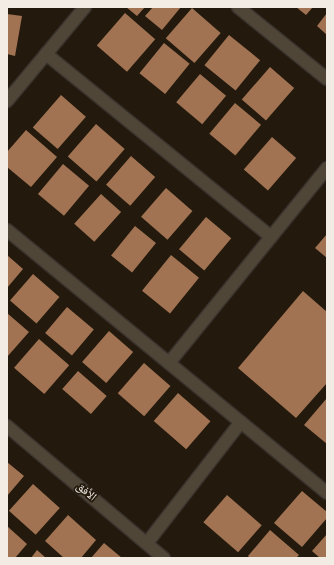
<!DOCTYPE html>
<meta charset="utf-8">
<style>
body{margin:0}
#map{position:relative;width:334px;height:565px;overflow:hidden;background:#231a0d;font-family:"Archivo Narrow","Noto Naskh Arabic",sans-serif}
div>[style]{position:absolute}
.building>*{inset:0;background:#a17353;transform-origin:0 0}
.roads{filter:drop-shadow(1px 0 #3a332e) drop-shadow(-1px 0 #3a332e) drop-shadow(0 1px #3a332e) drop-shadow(0 -1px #3a332e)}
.street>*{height:12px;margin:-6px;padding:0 6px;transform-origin:6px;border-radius:6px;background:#504638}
span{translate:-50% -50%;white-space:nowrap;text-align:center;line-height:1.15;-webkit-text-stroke:3.5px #231a0d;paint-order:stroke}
.street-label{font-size:12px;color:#f2ece4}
.frame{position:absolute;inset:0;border:8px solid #f2ece4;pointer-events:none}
</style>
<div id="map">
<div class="building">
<i style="clip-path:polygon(126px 7px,145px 7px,137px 16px)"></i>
<i style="clip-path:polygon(153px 7px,181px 7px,162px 30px,145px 16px)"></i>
<i style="clip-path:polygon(296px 7px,313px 7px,306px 15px)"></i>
<i style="left:192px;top:8px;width:38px;height:40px;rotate:41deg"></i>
<i style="left:125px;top:13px;width:40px;height:43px;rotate:41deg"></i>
<i style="clip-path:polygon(327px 13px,327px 35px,317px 26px)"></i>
<i style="clip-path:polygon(7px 14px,22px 16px,15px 56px,7px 54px)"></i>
<i style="left:229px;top:35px;width:40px;height:39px;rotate:39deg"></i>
<i style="left:164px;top:43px;width:33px;height:39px;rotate:39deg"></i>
<i style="left:270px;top:67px;width:32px;height:43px;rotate:41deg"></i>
<i style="left:200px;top:74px;width:34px;height:37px;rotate:40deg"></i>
<i style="left:61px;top:95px;width:33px;height:43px;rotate:41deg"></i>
<i style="left:235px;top:103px;width:34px;height:40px;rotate:40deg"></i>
<i style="left:96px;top:124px;width:38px;height:43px;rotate:41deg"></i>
<i style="clip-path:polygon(26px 130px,57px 157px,31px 187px,7px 167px,7px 152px)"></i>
<i style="left:272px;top:137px;width:32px;height:43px;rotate:41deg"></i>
<i style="left:131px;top:156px;width:32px;height:38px;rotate:41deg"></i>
<i style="left:63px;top:164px;width:34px;height:39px;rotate:40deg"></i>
<i style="left:166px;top:188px;width:35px;height:38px;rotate:41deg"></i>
<i style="left:101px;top:194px;width:27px;height:40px;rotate:42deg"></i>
<i style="left:206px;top:217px;width:33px;height:42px;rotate:40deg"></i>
<i style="left:135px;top:226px;width:27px;height:38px;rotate:39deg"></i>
<i style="clip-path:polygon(327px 234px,327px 258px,315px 248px)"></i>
<i style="clip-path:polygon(7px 255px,23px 269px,7px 288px)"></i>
<i style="left:171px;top:255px;width:36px;height:46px;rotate:39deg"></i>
<i style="left:33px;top:274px;width:35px;height:35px;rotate:41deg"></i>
<i style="clip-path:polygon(303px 291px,327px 312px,327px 383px,296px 418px,238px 368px)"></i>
<i style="left:67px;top:307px;width:35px;height:34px;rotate:40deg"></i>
<i style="clip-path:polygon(7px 313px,29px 332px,7px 357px)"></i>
<i style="left:109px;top:331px;width:32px;height:41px;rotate:41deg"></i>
<i style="left:39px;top:339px;width:40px;height:38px;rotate:41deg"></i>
<i style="left:144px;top:363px;width:35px;height:40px;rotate:41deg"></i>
<i style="left:78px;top:371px;width:38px;height:24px;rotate:41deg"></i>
<i style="left:178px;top:393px;width:43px;height:37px;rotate:41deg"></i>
<i style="clip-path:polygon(327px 398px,327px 444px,304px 425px)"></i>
<i style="clip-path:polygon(7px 462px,24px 476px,7px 496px)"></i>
<i style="left:33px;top:484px;width:36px;height:36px;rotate:42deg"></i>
<i style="clip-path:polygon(302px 491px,327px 512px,327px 518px,302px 547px,274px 523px)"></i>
<i style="left:227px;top:495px;width:46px;height:36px;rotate:41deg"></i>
<i style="clip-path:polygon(68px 515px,96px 540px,81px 558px,64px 558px,45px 541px)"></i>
<i style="clip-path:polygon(7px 526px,27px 544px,15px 558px,7px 558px)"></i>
<i style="clip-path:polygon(270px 530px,299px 555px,296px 558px,250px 558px,248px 556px)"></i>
<i style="clip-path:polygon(327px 534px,327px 558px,320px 558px,312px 551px)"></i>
<i style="clip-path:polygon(104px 543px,122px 558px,91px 558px)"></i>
<i style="clip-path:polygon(37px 550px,46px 558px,31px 558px)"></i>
</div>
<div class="roads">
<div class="street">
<i style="left:238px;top:7px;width:114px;rotate:39deg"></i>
<i style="left:46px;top:54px;width:290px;rotate:39.1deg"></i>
<i style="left:7px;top:101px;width:122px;rotate:-50.3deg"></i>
<i style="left:7px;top:230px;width:414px;rotate:39.4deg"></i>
<i style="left:169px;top:363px;width:251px;rotate:-51deg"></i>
<i style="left:7px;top:426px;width:205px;rotate:40.1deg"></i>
<i style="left:147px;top:543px;width:153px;rotate:-52.2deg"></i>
</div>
</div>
<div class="street-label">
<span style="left:86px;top:492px;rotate:40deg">الأفق</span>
</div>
<div class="frame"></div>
</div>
